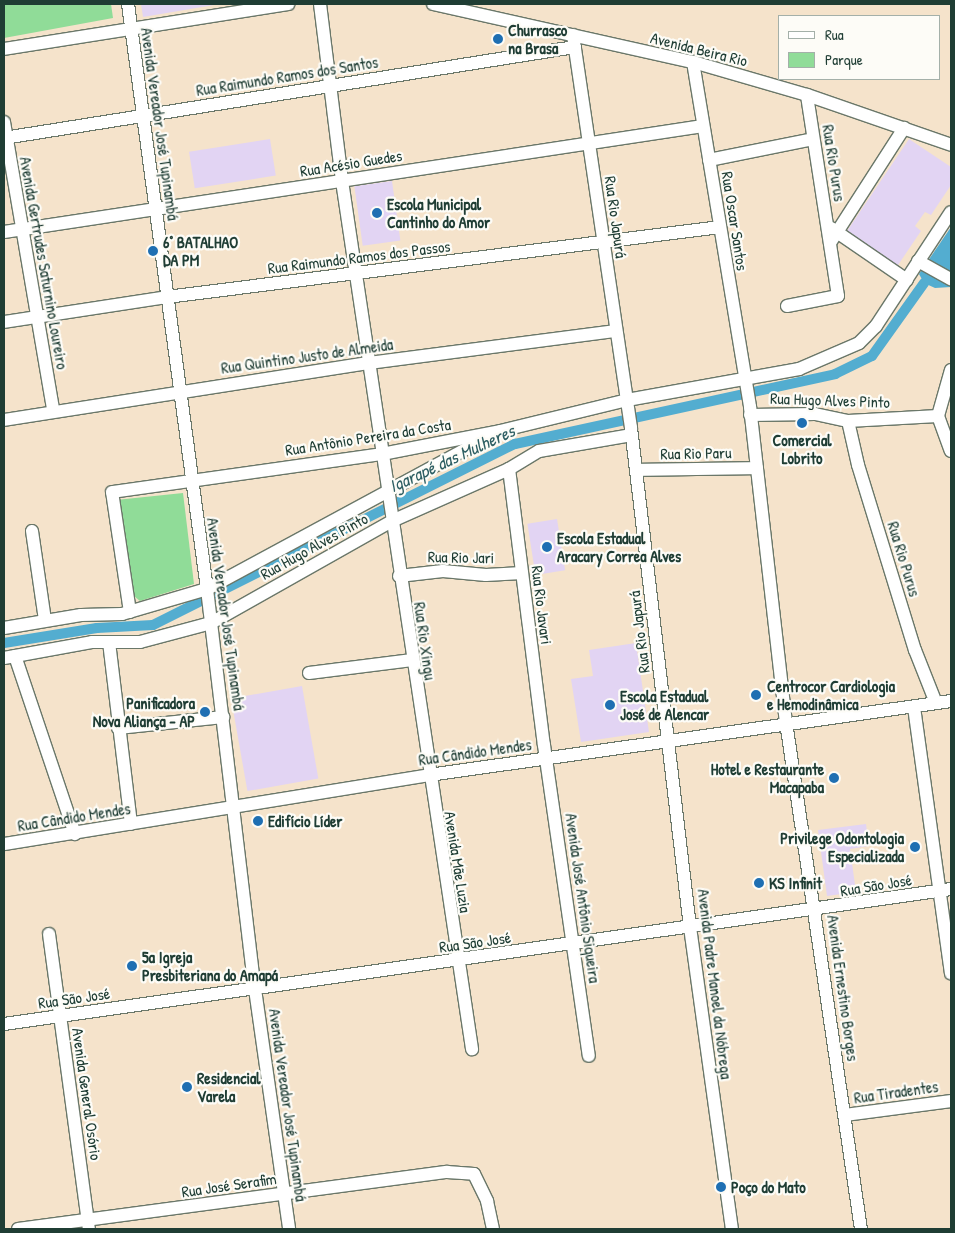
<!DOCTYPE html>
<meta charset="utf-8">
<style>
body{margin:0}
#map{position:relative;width:955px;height:1233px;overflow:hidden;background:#f5e3cb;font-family:"Patrick Hand",sans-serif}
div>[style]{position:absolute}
.built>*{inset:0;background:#e2d4f3;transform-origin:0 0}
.green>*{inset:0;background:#90dc98}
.water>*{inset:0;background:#53add0}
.canal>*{height:10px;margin:-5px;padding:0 5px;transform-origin:5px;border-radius:5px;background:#53add0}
.roads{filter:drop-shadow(1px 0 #6a7769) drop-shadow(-1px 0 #6a7769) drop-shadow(0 1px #6a7769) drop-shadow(0 -1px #6a7769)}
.minor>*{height:12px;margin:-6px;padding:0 6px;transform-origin:6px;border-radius:6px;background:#fff}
.dots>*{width:14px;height:14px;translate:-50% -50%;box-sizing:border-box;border:2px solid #fdfcf7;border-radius:50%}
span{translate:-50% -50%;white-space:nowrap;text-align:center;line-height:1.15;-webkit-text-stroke:4.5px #fdfcf7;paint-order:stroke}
.poi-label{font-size:16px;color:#1f3d34;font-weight:700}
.left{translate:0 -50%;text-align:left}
.right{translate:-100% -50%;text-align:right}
.street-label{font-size:16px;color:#1f3d34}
.water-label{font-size:18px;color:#2f5f63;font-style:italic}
.frame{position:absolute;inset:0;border:5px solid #1f3d34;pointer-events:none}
.legend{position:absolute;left:778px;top:15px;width:162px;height:65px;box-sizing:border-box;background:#fdfcf7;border:1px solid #a4b0a9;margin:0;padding:6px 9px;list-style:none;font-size:15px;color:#1f3d34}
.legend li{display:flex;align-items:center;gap:10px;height:25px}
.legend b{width:25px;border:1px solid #a4b0a9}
</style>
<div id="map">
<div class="built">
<i style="clip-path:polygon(141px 4px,220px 4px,143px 17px)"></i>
<i style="left:270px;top:139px;width:37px;height:82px;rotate:81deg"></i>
<i style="clip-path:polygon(909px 139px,951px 167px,951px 185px,931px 215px,925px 212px,915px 226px,921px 231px,894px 271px,843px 237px)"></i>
<i style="left:392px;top:181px;width:60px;height:38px;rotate:82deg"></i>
<i style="left:557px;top:519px;width:52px;height:30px;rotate:81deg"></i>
<i style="clip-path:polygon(636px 643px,649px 732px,581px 742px,571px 679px,593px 676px,589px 650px)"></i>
<i style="left:302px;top:686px;width:94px;height:72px;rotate:80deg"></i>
<i style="clip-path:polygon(866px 824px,869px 846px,850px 849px,856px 892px,827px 896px,818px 830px)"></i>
</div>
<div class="green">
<i style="clip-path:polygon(4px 4px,111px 4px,113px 18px,4px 38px)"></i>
<i style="clip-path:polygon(183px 493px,194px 584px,140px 601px,129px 592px,116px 500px)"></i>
</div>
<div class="water">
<i style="clip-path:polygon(951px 227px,951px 287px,935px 288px,924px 283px,919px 274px)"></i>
</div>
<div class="canal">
<i style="left:4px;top:643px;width:94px;rotate:-9.2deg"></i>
<i style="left:97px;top:628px;width:56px;rotate:-3.1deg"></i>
<i style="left:153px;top:625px;width:405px;rotate:-26.6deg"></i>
<i style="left:515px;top:444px;width:328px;rotate:-12.3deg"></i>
<i style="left:835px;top:374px;width:41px;rotate:-25.9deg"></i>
<i style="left:872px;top:356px;width:90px;rotate:-54.5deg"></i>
</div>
<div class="roads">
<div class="minor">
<i style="left:128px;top:4px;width:590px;rotate:82.31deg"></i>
<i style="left:207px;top:589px;width:403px;rotate:83.2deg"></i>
<i style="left:255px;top:989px;width:242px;rotate:81.9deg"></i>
<i style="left:320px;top:4px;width:178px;rotate:82.9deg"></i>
<i style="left:342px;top:181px;width:878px;rotate:81.48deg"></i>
<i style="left:433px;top:4px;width:266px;rotate:12.6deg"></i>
<i style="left:693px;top:62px;width:119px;rotate:16.1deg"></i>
<i style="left:807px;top:95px;width:152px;rotate:19.1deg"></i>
<i style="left:573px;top:35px;width:397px;rotate:81.6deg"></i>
<i style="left:631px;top:428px;width:502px;rotate:83.26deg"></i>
<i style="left:690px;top:927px;width:305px;rotate:82.1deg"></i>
<i style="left:4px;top:49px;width:288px;rotate:-9deg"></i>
<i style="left:693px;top:62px;width:350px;rotate:80.6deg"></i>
<i style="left:750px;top:407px;width:317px;rotate:83.5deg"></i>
<i style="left:786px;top:722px;width:513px;rotate:81.59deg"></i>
<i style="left:4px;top:122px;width:292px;rotate:80.3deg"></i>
<i style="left:4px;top:138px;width:578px;rotate:-9.06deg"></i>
<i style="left:709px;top:160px;width:106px;rotate:-11.4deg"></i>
<i style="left:831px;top:228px;width:92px;rotate:34.4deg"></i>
<i style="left:4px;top:232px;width:707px;rotate:-8.62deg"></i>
<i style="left:830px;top:243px;width:137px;rotate:-57.2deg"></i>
<i style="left:918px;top:261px;width:38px;rotate:29deg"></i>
<i style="left:787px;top:306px;width:52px;rotate:-11.1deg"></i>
<i style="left:838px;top:296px;width:203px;rotate:-98.8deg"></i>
<i style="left:4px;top:322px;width:165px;rotate:-8.7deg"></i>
<i style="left:167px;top:297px;width:557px;rotate:-7.21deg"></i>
<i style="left:951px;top:370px;width:48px;rotate:105.8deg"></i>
<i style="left:938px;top:416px;width:37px;rotate:70deg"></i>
<i style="left:750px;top:415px;width:65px;rotate:-0.9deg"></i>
<i style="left:815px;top:414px;width:34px;rotate:12deg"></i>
<i style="left:848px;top:421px;width:90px;rotate:-3.2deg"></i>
<i style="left:4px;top:420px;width:369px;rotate:-8.9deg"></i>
<i style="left:369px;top:363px;width:249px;rotate:-7.4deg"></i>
<i style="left:848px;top:421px;width:45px;rotate:77.2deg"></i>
<i style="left:858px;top:465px;width:194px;rotate:72.9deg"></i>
<i style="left:915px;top:650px;width:57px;rotate:68.4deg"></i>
<i style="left:509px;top:469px;width:278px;rotate:82.8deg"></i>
<i style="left:544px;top:745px;width:314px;rotate:81.8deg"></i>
<i style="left:636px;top:470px;width:121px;rotate:-0.9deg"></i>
<i style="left:32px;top:531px;width:90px;rotate:81.7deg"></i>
<i style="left:399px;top:576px;width:44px;rotate:-6.5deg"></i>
<i style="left:443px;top:571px;width:43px;rotate:5.3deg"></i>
<i style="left:486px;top:575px;width:36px;rotate:-3deg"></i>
<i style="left:130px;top:612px;width:121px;rotate:-98.5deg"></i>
<i style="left:112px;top:492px;width:273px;rotate:-8deg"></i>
<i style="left:382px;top:454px;width:120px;rotate:-11deg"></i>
<i style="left:500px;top:431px;width:131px;rotate:-13.7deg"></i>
<i style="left:627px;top:400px;width:175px;rotate:-10.2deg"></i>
<i style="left:799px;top:369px;width:65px;rotate:-23.4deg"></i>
<i style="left:859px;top:343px;width:24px;rotate:-45deg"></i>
<i style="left:876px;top:326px;width:136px;rotate:-56.7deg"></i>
<i style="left:4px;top:628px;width:78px;rotate:-9.6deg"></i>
<i style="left:81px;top:615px;width:41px;rotate:-1.4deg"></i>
<i style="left:122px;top:614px;width:89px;rotate:-16.4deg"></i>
<i style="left:207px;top:589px;width:322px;rotate:-28.4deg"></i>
<i style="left:109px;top:642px;width:183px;rotate:83.1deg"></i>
<i style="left:15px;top:656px;width:188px;rotate:71.4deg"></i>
<i style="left:4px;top:658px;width:89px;rotate:-10.3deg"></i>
<i style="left:92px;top:642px;width:48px"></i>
<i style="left:140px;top:642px;width:73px;rotate:-15deg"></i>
<i style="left:211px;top:623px;width:208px;rotate:-29.4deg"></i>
<i style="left:392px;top:521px;width:128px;rotate:-24deg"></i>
<i style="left:509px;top:469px;width:35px;rotate:-31deg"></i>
<i style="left:539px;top:451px;width:94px;rotate:-9.8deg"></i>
<i style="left:309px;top:673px;width:104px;rotate:-7.2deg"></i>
<i style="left:914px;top:707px;width:269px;rotate:82.1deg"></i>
<i style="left:118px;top:728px;width:106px;rotate:-6deg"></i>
<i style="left:4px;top:844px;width:431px;rotate:-9.2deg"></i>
<i style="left:429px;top:775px;width:527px;rotate:-8.07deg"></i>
<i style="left:49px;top:934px;width:298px;rotate:82.3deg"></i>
<i style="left:4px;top:1024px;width:957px;rotate:-8.11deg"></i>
<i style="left:845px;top:1115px;width:107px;rotate:-7.5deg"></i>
<i style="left:18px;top:1229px;width:433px;rotate:-7.6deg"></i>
<i style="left:447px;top:1172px;width:27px;rotate:4deg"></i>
<i style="left:474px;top:1174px;width:30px;rotate:64deg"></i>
<i style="left:487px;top:1201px;width:29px;rotate:78deg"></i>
</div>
</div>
<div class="dots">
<i style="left:498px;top:39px;background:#1f6fb2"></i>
<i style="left:377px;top:213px;background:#1f6fb2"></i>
<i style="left:153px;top:251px;background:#1f6fb2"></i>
<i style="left:802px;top:423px;background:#1f6fb2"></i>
<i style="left:547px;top:547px;background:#1f6fb2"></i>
<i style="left:756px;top:695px;background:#1f6fb2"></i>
<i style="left:610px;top:705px;background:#1f6fb2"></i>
<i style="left:205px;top:712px;background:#1f6fb2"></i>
<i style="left:834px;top:778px;background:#1f6fb2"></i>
<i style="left:258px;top:821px;background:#1f6fb2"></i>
<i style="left:915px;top:847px;background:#1f6fb2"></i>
<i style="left:759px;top:883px;background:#1f6fb2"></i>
<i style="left:132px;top:966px;background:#1f6fb2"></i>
<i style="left:187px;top:1087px;background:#1f6fb2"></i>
<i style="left:721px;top:1187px;background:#1f6fb2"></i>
</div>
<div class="poi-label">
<span class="left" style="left:508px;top:39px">Churrasco<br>na Brasa</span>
<span class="left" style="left:387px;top:213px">Escola Municipal<br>Cantinho do Amor</span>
<span class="left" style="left:163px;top:251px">6° BATALHAO<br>DA PM</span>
<span style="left:802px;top:449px">Comercial<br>Lobrito</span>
<span class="left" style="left:557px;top:547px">Escola Estadual<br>Aracary Correa Alves</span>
<span class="left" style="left:767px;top:695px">Centrocor Cardiologia<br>e Hemodinâmica</span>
<span class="left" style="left:620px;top:705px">Escola Estadual<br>José de Alencar</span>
<span class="right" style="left:195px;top:712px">Panificadora<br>Nova Aliança - AP</span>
<span class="right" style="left:824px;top:778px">Hotel e Restaurante<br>Macapaba</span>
<span class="left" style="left:268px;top:821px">Edifício Líder</span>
<span class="right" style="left:904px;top:847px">Privilege Odontologia<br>Especializada</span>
<span class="left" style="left:769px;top:883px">KS Infinit</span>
<span class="left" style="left:142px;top:966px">5a Igreja<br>Presbiteriana do Amapá</span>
<span class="left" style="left:197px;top:1087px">Residencial<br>Varela</span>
<span class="left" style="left:731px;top:1187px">Poço do Mato</span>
</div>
<div class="street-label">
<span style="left:699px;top:49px;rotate:14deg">Avenida Beira Rio</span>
<span style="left:287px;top:76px;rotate:-9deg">Rua Raimundo Ramos dos Santos</span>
<span style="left:160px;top:124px;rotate:82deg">Avenida Vereador José Tupinambá</span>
<span style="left:351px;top:163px;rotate:-9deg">Rua Acésio Guedes</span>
<span style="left:834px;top:163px;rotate:81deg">Rua Rio Purus</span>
<span style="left:616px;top:217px;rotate:82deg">Rua Rio Japurá</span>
<span style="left:735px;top:221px;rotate:81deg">Rua Oscar Santos</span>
<span style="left:359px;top:257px;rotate:-7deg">Rua Raimundo Ramos dos Passos</span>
<span style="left:44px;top:263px;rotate:80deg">Avenida Gertrudes Saturnino Loureiro</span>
<span style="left:307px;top:356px;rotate:-8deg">Rua Quintino Justo de Almeida</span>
<span style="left:830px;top:400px;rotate:2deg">Rua Hugo Alves Pinto</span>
<span style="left:368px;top:437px;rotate:-9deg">Rua Antônio Pereira da Costa</span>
<span style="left:696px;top:453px;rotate:-1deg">Rua Rio Paru</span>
<span style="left:314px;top:546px;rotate:-29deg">Rua Hugo Alves Pinto</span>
<span style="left:461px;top:557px;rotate:1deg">Rua Rio Jari</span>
<span style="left:904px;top:559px;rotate:73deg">Rua Rio Purus</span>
<span style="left:542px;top:605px;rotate:83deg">Rua Rio Javari</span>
<span style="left:226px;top:614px;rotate:82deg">Avenida Vereador José Tupinambá</span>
<span style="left:639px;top:632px;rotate:-97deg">Rua Rio Japurá</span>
<span style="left:425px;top:641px;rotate:82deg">Rua Rio Xingu</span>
<span style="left:475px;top:752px;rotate:-8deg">Rua Cândido Mendes</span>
<span style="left:74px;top:817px;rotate:-9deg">Rua Cândido Mendes</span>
<span style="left:458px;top:862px;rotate:81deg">Avenida Mãe Luzia</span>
<span style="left:876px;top:885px;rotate:-9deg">Rua São José</span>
<span style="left:583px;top:898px;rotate:82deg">Avenida José Antônio Siqueira</span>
<span style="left:475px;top:942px;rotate:-8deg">Rua São José</span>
<span style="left:715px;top:984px;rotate:83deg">Avenida Padre Manoel da Nóbrega</span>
<span style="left:843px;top:988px;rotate:82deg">Avenida Ernestino Borges</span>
<span style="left:74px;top:998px;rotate:-8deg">Rua São José</span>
<span style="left:896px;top:1092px;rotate:-8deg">Rua Tiradentes</span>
<span style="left:87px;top:1094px;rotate:82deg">Avenida General Osório</span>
<span style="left:288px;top:1105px;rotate:82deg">Avenida Vereador José Tupinambá</span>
<span style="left:229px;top:1185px;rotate:-8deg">Rua José Serafim</span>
</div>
<div class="water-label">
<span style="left:452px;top:459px;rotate:-25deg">Igarapé das Mulheres</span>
</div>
<div class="frame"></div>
<ul class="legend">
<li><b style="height:6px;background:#fff"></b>Rua</li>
<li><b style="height:14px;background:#90dc98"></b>Parque</li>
</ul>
</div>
